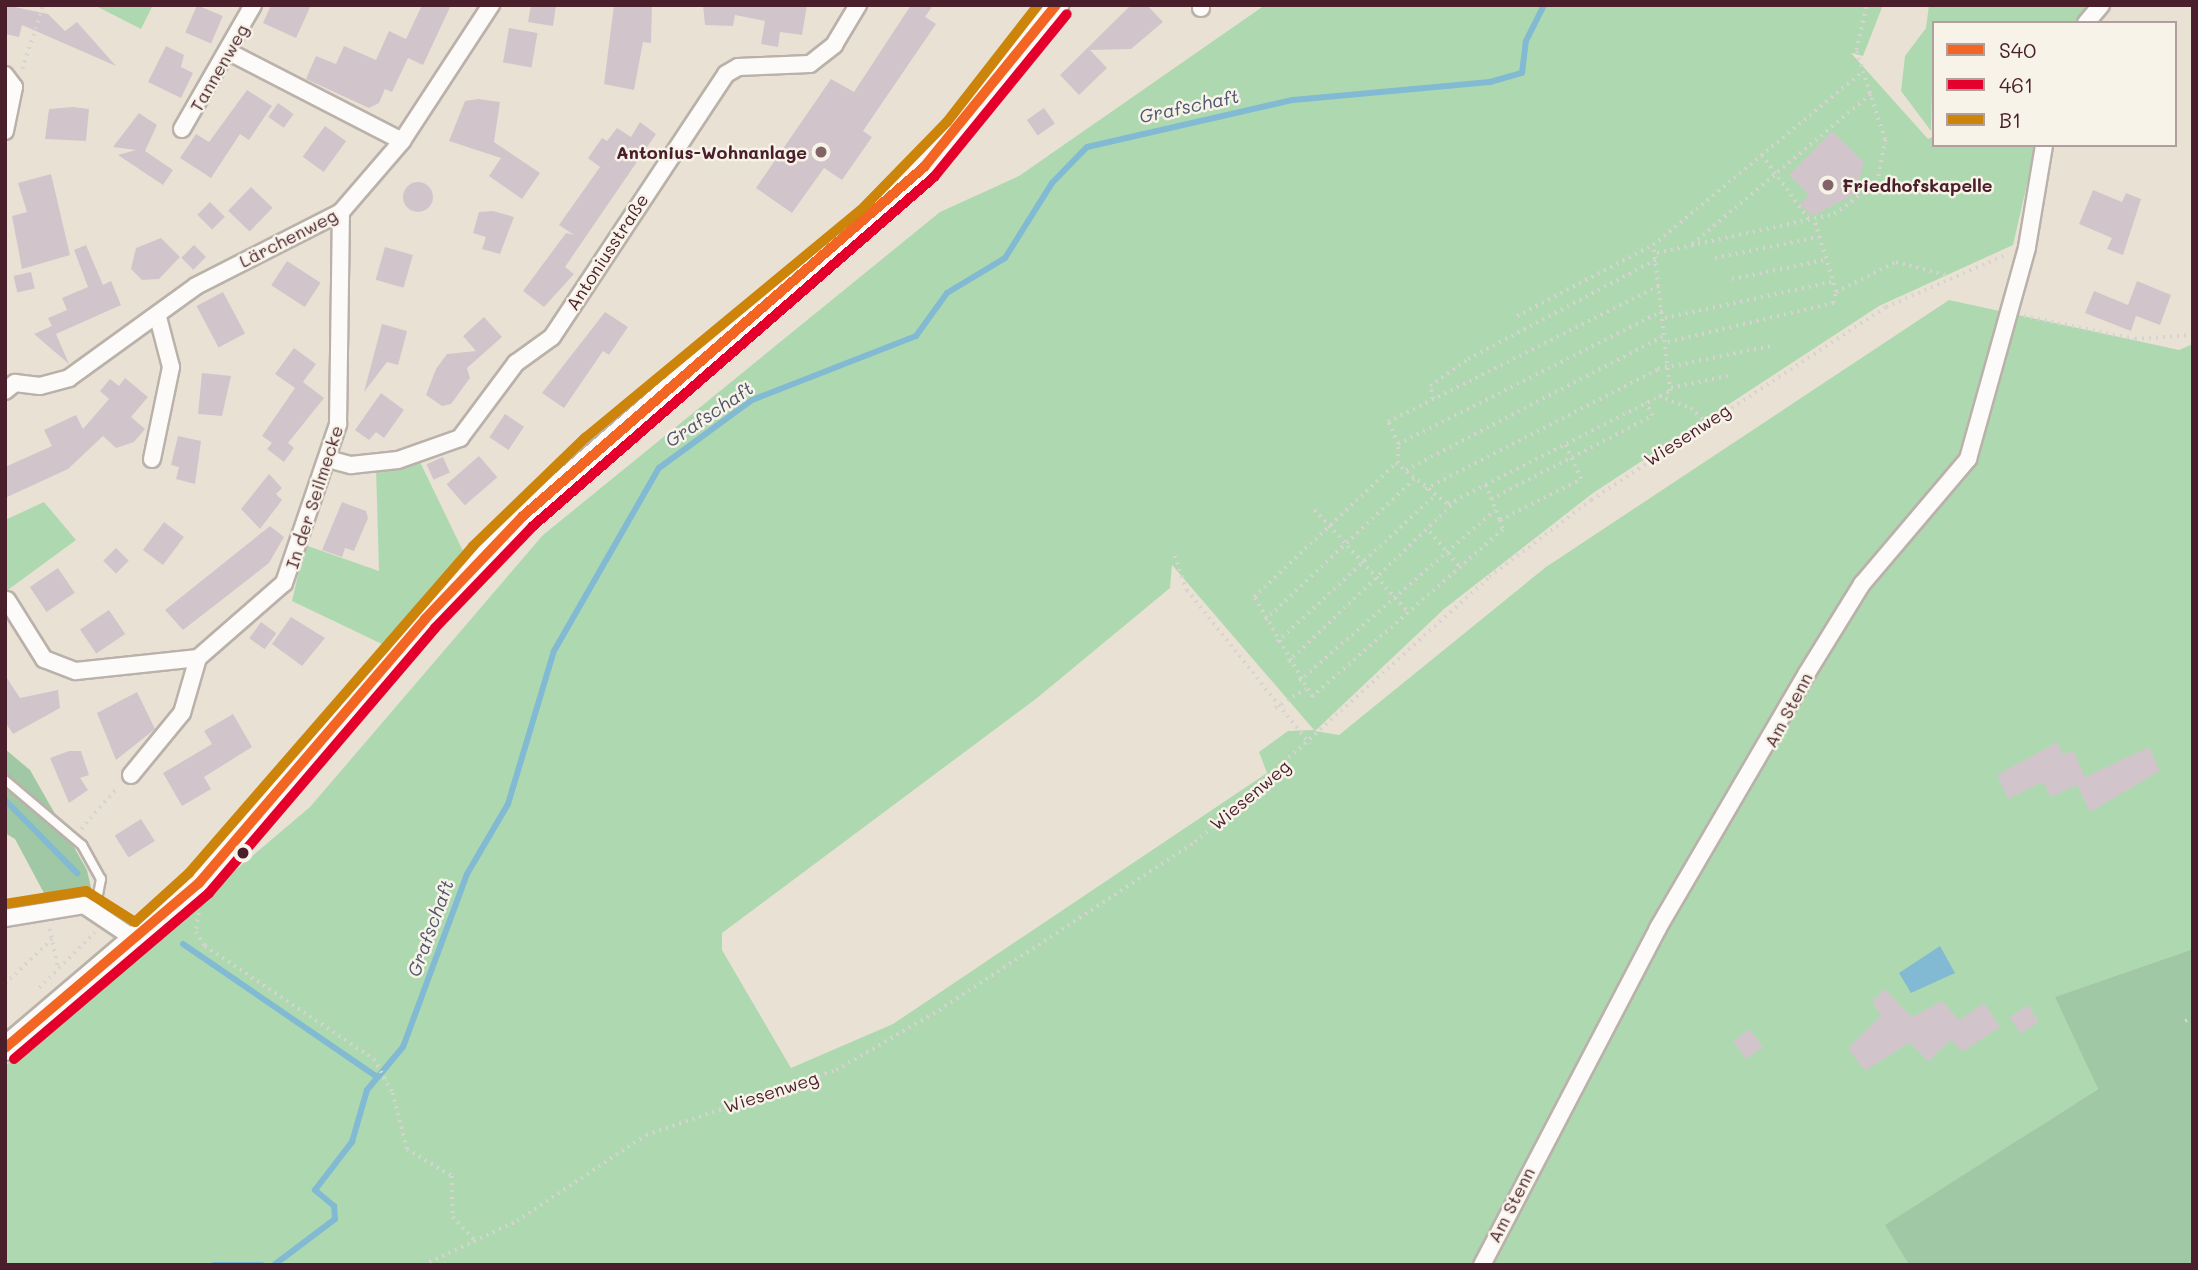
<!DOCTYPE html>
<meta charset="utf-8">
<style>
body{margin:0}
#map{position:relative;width:2198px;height:1270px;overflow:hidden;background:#e9e2d4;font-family:Mali,sans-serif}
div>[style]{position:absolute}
.green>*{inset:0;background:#aed9b0}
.forest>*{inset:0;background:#a1c8a4}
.water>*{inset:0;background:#83bad3}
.stream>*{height:6px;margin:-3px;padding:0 3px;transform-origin:3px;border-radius:3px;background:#83bad3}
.building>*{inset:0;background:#d1c5cb;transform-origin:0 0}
.round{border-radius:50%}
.path>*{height:3.5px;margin-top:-1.75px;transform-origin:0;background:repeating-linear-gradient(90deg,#d7d3d0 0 2px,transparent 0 7px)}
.roads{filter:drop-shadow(2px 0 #bab1aa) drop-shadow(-2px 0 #bab1aa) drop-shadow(0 2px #bab1aa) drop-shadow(0 -2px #bab1aa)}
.lane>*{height:8px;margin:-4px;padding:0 4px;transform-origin:4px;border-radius:4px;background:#fcfbf9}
.street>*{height:16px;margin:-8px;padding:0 8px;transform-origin:8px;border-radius:8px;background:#fcfbf9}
.secondary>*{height:23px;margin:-11.5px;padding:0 11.5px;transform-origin:11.5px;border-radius:11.5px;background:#fcfbf9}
.bus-1>*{height:10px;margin:-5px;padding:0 5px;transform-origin:5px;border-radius:5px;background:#f26522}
.bus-2>*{height:10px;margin:-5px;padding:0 5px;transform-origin:5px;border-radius:5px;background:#e4002b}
.bus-3>*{height:10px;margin:-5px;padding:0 5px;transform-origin:5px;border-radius:5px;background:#cc840b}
.dots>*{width:19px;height:19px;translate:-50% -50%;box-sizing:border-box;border:4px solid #f7f3e8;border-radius:50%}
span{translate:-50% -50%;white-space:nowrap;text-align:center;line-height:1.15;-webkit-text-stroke:5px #f7f3e8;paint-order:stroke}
.street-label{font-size:18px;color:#4a1f2b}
.poi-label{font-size:18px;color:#4a1f2b;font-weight:700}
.right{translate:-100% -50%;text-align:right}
.left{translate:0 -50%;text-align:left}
.water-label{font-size:19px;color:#4f566e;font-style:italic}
.frame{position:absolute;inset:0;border:7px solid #4a1f2b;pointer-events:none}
.legend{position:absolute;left:1932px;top:21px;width:245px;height:126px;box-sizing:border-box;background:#f7f3e8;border:2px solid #b29e9c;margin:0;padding:9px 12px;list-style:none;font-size:21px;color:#4a1f2b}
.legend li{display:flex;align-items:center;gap:14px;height:35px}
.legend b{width:35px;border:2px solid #b29e9c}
</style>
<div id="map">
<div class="green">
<i style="clip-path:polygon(94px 5px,153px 5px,141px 29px)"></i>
<i style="clip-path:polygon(evenodd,1265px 5px,1883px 5px,1863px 56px,1851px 53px,1928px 139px,1934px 136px,1934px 145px,2036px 145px,2013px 245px,1879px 306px,1593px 493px,1444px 609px,1315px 731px,1339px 735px,1546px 567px,1949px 300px,2179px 350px,2193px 344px,2193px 949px,2056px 997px,2098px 1089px,1886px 1225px,1909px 1265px,5px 1265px,5px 1066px,310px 807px,543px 535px,940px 212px,1019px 176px,1265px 5px,1172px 565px,1314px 730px,1288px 731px,1259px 752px,1267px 773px,893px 1024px,791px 1068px,722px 950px,722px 933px,1037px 698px,1170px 588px,1172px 565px)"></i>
<i style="clip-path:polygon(1929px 5px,2092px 5px,2077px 23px,1934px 23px,1931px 131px,1901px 91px,1905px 56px,1926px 28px)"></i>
<i style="clip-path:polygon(420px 462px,463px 551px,384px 645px,292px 601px,305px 545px,379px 571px,376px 469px)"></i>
<i style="clip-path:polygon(44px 502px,76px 540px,5px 592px,5px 520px)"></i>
</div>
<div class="forest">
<i style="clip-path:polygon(5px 749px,30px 770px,87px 870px,92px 892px,45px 895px,15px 839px,5px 833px)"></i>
<i style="clip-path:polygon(2193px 949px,2193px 1265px,1909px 1265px,1885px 1225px,2098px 1089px,2055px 997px)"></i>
</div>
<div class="water">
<i style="clip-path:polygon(1940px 946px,1955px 973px,1911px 993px,1899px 973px)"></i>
</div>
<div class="stream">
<i style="left:5px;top:800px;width:103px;rotate:45.4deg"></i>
<i style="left:183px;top:944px;width:234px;rotate:34.4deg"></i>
<i style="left:214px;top:1265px;width:48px"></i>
<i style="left:274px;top:1265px;width:76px;rotate:-37deg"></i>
<i style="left:335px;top:1219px;width:13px;rotate:-94deg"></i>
<i style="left:334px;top:1206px;width:25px;rotate:-140deg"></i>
<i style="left:315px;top:1190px;width:61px;rotate:-52.4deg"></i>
<i style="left:352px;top:1142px;width:54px;rotate:-73.9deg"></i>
<i style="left:367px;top:1090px;width:56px;rotate:-50.1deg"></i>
<i style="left:403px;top:1047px;width:184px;rotate:-69.7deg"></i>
<i style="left:467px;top:874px;width:81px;rotate:-59.6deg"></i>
<i style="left:508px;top:804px;width:160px;rotate:-73.3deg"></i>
<i style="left:554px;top:651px;width:211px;rotate:-60.2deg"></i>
<i style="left:659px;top:468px;width:115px;rotate:-36.2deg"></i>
<i style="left:752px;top:400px;width:176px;rotate:-21.3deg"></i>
<i style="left:916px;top:336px;width:53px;rotate:-54.2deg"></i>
<i style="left:947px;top:293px;width:68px;rotate:-31.1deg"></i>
<i style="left:1005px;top:258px;width:89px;rotate:-57.9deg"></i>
<i style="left:1052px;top:183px;width:50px;rotate:-45.8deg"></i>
<i style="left:1087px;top:147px;width:211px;rotate:-12.9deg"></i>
<i style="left:1293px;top:100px;width:198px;rotate:-5.2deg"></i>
<i style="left:1490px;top:82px;width:33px;rotate:-16deg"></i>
<i style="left:1522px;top:73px;width:32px;rotate:-83deg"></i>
<i style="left:1526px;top:41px;width:40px;rotate:-63.4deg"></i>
</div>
<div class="building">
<i style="clip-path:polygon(5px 5px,48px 14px,65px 31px,77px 22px,116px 66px,22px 25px,19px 37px,5px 34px)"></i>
<i style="left:197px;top:5px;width:28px;height:30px;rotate:23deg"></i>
<i style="clip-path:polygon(271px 5px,311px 5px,296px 38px,263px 23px)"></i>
<i style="clip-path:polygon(422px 5px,451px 5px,423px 65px,408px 58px,392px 92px,385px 89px,379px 103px,369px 108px,306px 79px,316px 56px,336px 64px,344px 46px,376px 60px,389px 31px,406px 39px)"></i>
<i style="clip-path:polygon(531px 5px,556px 5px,553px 26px,528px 22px)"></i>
<i style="clip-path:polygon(614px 5px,652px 5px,651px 43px,643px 42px,634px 90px,604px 84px)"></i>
<i style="clip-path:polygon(703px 5px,807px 5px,802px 35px,780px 32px,778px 47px,761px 44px,765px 21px,735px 15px,733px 26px,705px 25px)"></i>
<i style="clip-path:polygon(911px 5px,933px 5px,925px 17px,936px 24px,863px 131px,872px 137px,842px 180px,824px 168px,792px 213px,756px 188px,831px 79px,854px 92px)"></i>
<i style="clip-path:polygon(1131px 5px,1147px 5px,1163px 22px,1131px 49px,1090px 50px,1107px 68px,1079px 95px,1060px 75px)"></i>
<i style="left:509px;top:28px;width:29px;height:35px;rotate:10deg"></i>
<i style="clip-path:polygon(166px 46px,184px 55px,181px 67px,193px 73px,181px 98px,148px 82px)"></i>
<i style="clip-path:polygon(247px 90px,272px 106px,249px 140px,240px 134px,211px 178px,180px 158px,196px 134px,209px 142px)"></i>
<i style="clip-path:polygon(478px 99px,500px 102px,494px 142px,540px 173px,522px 199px,489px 176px,501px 158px,449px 141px,465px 101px)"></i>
<i style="left:278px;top:103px;width:19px;height:17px;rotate:35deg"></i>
<i style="clip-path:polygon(73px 107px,89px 109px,86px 141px,45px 139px,49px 109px)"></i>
<i style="left:1044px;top:108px;width:19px;height:21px;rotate:55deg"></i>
<i style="clip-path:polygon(139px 113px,157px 125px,145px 151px,173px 170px,163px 185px,118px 155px,136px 150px,113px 147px)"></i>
<i style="clip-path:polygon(640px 122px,656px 134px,565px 267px,574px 274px,544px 307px,523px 291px,566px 233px,574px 235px,559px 225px,600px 167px,588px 158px,602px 138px,607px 141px,617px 128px,631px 137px)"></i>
<i style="left:325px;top:126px;width:26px;height:38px;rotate:36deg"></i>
<i style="clip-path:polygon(1832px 131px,1864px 162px,1855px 194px,1812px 216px,1800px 204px,1809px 195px,1789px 175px)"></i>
<i style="clip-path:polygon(51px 174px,70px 255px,22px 269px,12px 216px,27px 212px,18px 183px)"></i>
<i class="round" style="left:403px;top:182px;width:30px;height:30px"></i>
<i style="left:251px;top:187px;width:30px;height:33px;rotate:44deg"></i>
<i style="clip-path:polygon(2093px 190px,2122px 202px,2126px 193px,2141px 199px,2123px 255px,2107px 249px,2112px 238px,2079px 224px)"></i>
<i style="left:210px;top:202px;width:21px;height:18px;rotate:45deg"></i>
<i style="clip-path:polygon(493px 211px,514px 217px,500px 254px,482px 249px,486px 237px,473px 233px,479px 212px)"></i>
<i style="clip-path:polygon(161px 238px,180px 257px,159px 279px,142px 280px,131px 269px,136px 248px)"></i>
<i style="clip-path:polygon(86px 245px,103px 285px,111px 281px,121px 305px,56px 334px,69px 364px,34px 334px,52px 326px,48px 318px,67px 310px,62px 298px,88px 287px,74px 250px)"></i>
<i style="left:194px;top:245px;width:17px;height:18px;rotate:45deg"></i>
<i style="left:385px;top:247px;width:29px;height:34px;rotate:16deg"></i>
<i style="left:287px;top:261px;width:40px;height:29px;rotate:33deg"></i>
<i style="left:31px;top:272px;width:17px;height:18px;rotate:77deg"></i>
<i style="clip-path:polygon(2137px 281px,2171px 295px,2160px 325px,2136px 316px,2131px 331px,2085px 313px,2094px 291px,2128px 305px)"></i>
<i style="left:223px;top:292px;width:47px;height:30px;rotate:62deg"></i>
<i style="clip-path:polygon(605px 312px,628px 327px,609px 355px,603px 351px,564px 408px,542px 393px)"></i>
<i style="clip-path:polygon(484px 317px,502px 337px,467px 368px,470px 378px,451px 404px,442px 406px,426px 395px,436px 369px,447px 354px,476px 351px,463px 336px)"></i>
<i style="clip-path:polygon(382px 324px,407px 331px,404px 343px,398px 365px,387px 362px,364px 392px)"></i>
<i style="clip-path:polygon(294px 348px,316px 364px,303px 382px,324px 398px,288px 443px,294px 448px,284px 462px,267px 449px,272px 443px,262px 436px,295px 388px,275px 374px)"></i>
<i style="clip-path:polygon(202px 373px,231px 376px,222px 416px,198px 414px)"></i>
<i style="clip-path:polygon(125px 378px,148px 397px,131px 417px,145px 429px,134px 442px,116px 448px,103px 436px,68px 469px,5px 498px,5px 467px,52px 446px,44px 430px,76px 415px,83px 429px,109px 399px,100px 391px,110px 379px,119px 386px)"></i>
<i style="clip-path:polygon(381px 393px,404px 410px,384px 438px,376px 432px,369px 440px,355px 430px)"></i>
<i style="left:505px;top:414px;width:23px;height:28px;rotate:34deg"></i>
<i style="clip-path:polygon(178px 436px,201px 441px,195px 484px,176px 479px,179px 467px,171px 465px)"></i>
<i style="left:479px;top:456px;width:28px;height:43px;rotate:49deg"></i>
<i style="left:443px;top:457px;width:17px;height:18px;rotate:66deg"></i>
<i style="clip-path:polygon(269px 474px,282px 488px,276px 494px,282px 500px,260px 529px,241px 509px)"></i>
<i style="clip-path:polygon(342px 502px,366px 511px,368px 518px,354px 551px,345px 548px,342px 557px,322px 550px)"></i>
<i style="left:164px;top:522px;width:25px;height:35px;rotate:37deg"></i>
<i style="clip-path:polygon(270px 526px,284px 537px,269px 563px,183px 630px,165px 610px)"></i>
<i style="left:116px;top:548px;width:18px;height:18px;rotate:45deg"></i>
<i style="left:58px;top:568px;width:30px;height:34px;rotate:56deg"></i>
<i style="left:109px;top:610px;width:29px;height:35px;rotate:56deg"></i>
<i style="clip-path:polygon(291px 617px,325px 638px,302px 666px,272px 644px)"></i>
<i style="left:261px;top:622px;width:19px;height:20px;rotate:36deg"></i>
<i style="clip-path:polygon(5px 675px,20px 698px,58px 690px,60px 708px,13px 734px,5px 722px)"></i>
<i style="clip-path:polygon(137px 692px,155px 729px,116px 760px,97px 713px)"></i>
<i style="clip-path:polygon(233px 714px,252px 747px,204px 777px,211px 789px,182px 806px,163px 773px,212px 744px,204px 731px)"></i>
<i style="clip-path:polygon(2057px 742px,2063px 755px,2073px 750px,2085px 777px,2149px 747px,2160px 771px,2090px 812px,2077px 785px,2051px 797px,2043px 782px,2008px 799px,1997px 775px)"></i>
<i style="clip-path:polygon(69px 751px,81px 751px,89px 775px,80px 778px,88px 790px,69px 803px,50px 758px)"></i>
<i style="left:141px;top:819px;width:26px;height:31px;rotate:58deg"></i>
<i style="clip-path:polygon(1885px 989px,1912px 1017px,1942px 1001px,1959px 1020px,1984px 1003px,2000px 1027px,1962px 1052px,1951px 1040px,1928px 1062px,1910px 1042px,1865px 1071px,1848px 1048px,1881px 1016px,1872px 1001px)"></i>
<i style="left:2028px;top:1005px;width:20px;height:22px;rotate:57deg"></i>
<i style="left:1750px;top:1029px;width:22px;height:21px;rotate:54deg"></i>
</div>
<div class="path">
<i style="left:22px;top:69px;width:67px;rotate:-71.8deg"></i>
<i style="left:1762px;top:155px;width:82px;rotate:54deg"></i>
<i style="left:1692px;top:244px;width:234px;rotate:-40deg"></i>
<i style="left:1657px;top:253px;width:181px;rotate:-12.4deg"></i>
<i style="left:1834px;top:214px;width:53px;rotate:-35.8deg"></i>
<i style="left:1877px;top:183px;width:44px;rotate:-79.5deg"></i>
<i style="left:1885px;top:140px;width:95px;rotate:-107.9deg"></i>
<i style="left:1856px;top:50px;width:46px;rotate:-76.3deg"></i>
<i style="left:1715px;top:258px;width:105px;rotate:-11.5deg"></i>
<i style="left:1732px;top:279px;width:95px;rotate:-11.5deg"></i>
<i style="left:1836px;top:292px;width:67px;rotate:-26.6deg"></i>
<i style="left:1896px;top:262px;width:52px;rotate:14.6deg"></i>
<i style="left:1517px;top:316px;width:153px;rotate:-27.6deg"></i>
<i style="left:1653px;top:245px;width:271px;rotate:-39.6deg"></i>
<i style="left:2024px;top:316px;width:113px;rotate:11.7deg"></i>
<i style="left:2135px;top:339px;width:58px;rotate:-3.9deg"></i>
<i style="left:1665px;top:318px;width:171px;rotate:-12.2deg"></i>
<i style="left:1668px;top:342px;width:170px;rotate:-13.3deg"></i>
<i style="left:1833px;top:303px;width:11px;rotate:-75deg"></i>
<i style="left:1836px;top:292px;width:75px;rotate:-107deg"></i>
<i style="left:1671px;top:388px;width:60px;rotate:-12.4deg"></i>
<i style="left:1659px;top:396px;width:34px;rotate:21deg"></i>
<i style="left:1691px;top:408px;width:21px;rotate:45deg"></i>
<i style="left:1433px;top:399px;width:13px;rotate:-103deg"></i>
<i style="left:1430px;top:386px;width:47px;rotate:-35.4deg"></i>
<i style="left:1468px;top:359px;width:216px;rotate:-27.9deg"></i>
<i style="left:1398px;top:444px;width:24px;rotate:-114deg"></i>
<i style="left:1388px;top:422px;width:307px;rotate:-26.7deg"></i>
<i style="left:1398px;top:463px;width:19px;rotate:-90deg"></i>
<i style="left:1398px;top:444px;width:298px;rotate:-26.7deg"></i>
<i style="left:1406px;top:470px;width:294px;rotate:-27.5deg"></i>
<i style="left:1486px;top:485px;width:38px;rotate:68deg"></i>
<i style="left:1500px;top:520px;width:91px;rotate:-26.8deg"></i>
<i style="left:1581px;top:479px;width:38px;rotate:-115deg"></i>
<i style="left:1425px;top:489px;width:262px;rotate:-27.2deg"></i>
<i style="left:1658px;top:369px;width:115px;rotate:-11.5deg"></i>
<i style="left:1491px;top:499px;width:181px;rotate:-27.3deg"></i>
<i style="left:1652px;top:416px;width:15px;rotate:-113deg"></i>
<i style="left:1315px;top:510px;width:138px;rotate:47.6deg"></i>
<i style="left:1500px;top:520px;width:10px;rotate:73deg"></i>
<i style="left:1503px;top:530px;width:254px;rotate:138.8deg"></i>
<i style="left:1312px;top:697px;width:116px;rotate:-120.1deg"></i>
<i style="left:1254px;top:597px;width:195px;rotate:-43.3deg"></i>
<i style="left:1396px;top:463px;width:66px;rotate:38.3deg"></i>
<i style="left:1448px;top:504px;width:249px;rotate:-27deg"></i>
<i style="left:1670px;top:391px;width:147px;rotate:-96.6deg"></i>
<i style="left:1430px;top:532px;width:46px;rotate:49.4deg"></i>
<i style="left:1175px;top:556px;width:36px;rotate:71deg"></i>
<i style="left:1187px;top:590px;width:197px;rotate:51.4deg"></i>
<i style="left:1265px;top:620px;width:205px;rotate:-43.4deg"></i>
<i style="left:1277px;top:642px;width:213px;rotate:-42.9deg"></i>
<i style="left:1288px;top:662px;width:236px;rotate:-43.8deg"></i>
<i style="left:1299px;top:681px;width:260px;rotate:-41.1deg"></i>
<i style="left:1275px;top:708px;width:36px;rotate:-32deg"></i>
<i style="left:81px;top:829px;width:56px;rotate:-48.6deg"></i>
<i style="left:199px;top:913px;width:19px;rotate:99deg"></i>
<i style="left:196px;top:932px;width:17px;rotate:57deg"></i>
<i style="left:205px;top:946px;width:203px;rotate:33.8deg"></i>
<i style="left:374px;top:1059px;width:39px;rotate:61deg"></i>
<i style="left:393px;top:1093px;width:58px;rotate:76deg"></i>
<i style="left:407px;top:1149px;width:52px;rotate:31deg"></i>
<i style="left:452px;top:1176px;width:41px;rotate:88.6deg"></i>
<i style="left:453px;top:1217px;width:33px;rotate:47deg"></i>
<i style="left:50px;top:929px;width:38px;rotate:78deg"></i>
<i style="left:5px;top:984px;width:65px;rotate:-43.8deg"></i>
<i style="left:39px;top:988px;width:79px;rotate:-45deg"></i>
<i style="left:2185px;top:1021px;width:9px;rotate:-27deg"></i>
<i style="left:423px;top:1265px;width:104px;rotate:-25.1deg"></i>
<i style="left:517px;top:1221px;width:155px;rotate:-33.7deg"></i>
<i style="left:646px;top:1135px;width:201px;rotate:-18.9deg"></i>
<i style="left:836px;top:1070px;width:112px;rotate:-30deg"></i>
<i style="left:933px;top:1014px;width:313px;rotate:-33.3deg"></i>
<i style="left:1195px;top:842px;width:396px;rotate:-42deg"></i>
<i style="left:1489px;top:577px;width:128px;rotate:-37deg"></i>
<i style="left:1591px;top:500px;width:353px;rotate:-33.2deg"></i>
<i style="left:1886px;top:307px;width:133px;rotate:-23.5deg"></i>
</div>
<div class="roads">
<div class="lane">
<i style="left:5px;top:780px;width:101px;rotate:40.2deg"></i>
<i style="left:82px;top:845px;width:39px;rotate:61deg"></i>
<i style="left:101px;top:879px;width:31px;rotate:101deg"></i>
</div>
<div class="street">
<i style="left:1201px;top:8px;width:3px;rotate:-90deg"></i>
<i style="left:2086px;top:23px;width:23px;rotate:-50deg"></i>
<i style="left:231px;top:53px;width:192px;rotate:27.2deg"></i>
<i style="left:5px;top:75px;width:15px;rotate:53deg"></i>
<i style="left:14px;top:87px;width:45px;rotate:101.6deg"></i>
<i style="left:182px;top:129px;width:143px;rotate:-60.2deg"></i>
<i style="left:5px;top:391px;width:13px;rotate:-39deg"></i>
<i style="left:15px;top:383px;width:25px;rotate:7deg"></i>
<i style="left:40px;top:386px;width:30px;rotate:-15deg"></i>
<i style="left:69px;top:378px;width:157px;rotate:-35.9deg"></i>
<i style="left:196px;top:286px;width:163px;rotate:-27deg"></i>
<i style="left:341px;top:212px;width:94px;rotate:-49.3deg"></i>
<i style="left:402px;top:141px;width:163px;rotate:-56.8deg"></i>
<i style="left:152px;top:459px;width:94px;rotate:-78.3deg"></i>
<i style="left:171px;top:367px;width:52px;rotate:-104.6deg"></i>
<i style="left:328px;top:459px;width:24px;rotate:15deg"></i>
<i style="left:351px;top:465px;width:47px;rotate:-6.1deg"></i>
<i style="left:398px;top:460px;width:66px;rotate:-19.5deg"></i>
<i style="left:460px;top:438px;width:94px;rotate:-53.3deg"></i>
<i style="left:516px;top:363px;width:44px;rotate:-35.8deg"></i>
<i style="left:552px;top:337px;width:315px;rotate:-56.5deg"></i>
<i style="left:726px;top:74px;width:14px;rotate:-30deg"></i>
<i style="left:738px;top:67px;width:72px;rotate:-2.4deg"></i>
<i style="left:810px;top:64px;width:31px;rotate:-38deg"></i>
<i style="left:834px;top:45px;width:47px;rotate:-59deg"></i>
<i style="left:7px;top:600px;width:70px;rotate:57.9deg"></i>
<i style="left:44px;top:659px;width:34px;rotate:21deg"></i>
<i style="left:76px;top:671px;width:123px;rotate:-6.1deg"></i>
<i style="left:198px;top:658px;width:114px;rotate:-41.1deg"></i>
<i style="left:284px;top:583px;width:168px;rotate:-71.2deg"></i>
<i style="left:338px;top:424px;width:212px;rotate:-89.2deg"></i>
<i style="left:131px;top:775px;width:80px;rotate:-50.6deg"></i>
<i style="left:182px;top:713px;width:57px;rotate:-73.8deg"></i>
<i style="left:5px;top:918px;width:80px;rotate:-9.3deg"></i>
<i style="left:84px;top:905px;width:63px;rotate:33.9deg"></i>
<i style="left:1482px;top:1265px;width:380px;rotate:-62.4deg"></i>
<i style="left:1658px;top:928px;width:295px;rotate:-59.7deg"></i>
<i style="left:1807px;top:673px;width:105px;rotate:-58.3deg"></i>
<i style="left:1862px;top:584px;width:164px;rotate:-49.7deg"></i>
<i style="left:1968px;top:459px;width:220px;rotate:-74.4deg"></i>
<i style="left:2027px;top:247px;width:103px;rotate:-80.5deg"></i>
</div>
<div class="secondary">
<i style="left:5px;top:1048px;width:255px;rotate:-40.4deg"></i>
<i style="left:199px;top:883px;width:348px;rotate:-49.4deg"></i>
<i style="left:425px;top:619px;width:142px;rotate:-46.4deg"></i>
<i style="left:523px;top:516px;width:532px;rotate:-41.03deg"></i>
<i style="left:924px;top:167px;width:209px;rotate:-50.8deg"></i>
</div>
</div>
<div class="bus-1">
<i style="left:5px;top:1048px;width:255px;rotate:-40.4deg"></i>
<i style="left:199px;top:883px;width:348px;rotate:-49.4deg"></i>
<i style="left:425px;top:619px;width:142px;rotate:-46.4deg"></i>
<i style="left:523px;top:516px;width:532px;rotate:-41.03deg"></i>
<i style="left:924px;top:167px;width:209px;rotate:-50.8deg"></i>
</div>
<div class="bus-2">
<i style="left:14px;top:1059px;width:256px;rotate:-40.4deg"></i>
<i style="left:209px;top:893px;width:348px;rotate:-49.5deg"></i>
<i style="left:435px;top:628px;width:141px;rotate:-46.1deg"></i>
<i style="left:533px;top:526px;width:532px;rotate:-41.03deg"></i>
<i style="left:934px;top:177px;width:210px;rotate:-50.8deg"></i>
</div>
<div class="bus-3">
<i style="left:5px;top:904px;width:82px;rotate:-9.1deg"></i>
<i style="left:86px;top:891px;width:58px;rotate:32.3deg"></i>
<i style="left:135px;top:922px;width:73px;rotate:-42.2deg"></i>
<i style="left:189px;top:873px;width:433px;rotate:-49deg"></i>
<i style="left:473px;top:546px;width:156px;rotate:-44deg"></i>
<i style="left:585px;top:438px;width:362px;rotate:-39.6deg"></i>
<i style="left:864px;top:207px;width:119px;rotate:-45.7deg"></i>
<i style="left:947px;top:122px;width:148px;rotate:-52.1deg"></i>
</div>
<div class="dots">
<i style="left:821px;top:152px;background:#826366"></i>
<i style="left:1828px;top:185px;background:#826366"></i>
<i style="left:243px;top:853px;background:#4a1f2b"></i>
</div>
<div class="street-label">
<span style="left:219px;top:68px;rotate:-60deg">Tannenweg</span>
<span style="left:288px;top:238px;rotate:-27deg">Lärchenweg</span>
<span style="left:607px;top:252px;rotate:-57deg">Antoniusstraße</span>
<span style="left:1687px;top:435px;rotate:-33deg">Wiesenweg</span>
<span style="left:314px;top:497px;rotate:-72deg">In der Seilmecke</span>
<span style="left:1788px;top:710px;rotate:-62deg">Am Stenn</span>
<span style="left:1250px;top:795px;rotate:-40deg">Wiesenweg</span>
<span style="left:771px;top:1092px;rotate:-18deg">Wiesenweg</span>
<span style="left:1511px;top:1205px;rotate:-63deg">Am Stenn</span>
</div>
<div class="poi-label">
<span class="right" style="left:807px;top:152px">Antonius-Wohnanlage</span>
<span class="left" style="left:1842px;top:185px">Friedhofskapelle</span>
</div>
<div class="water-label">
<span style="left:1189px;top:106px;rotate:-12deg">Grafschaft</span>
<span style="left:709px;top:414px;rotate:-34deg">Grafschaft</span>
<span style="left:430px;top:928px;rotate:-70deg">Grafschaft</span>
</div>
<div class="frame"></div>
<ul class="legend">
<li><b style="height:9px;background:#f26522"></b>S40</li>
<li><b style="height:9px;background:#e4002b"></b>461</li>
<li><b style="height:9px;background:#cc840b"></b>B1</li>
</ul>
</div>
